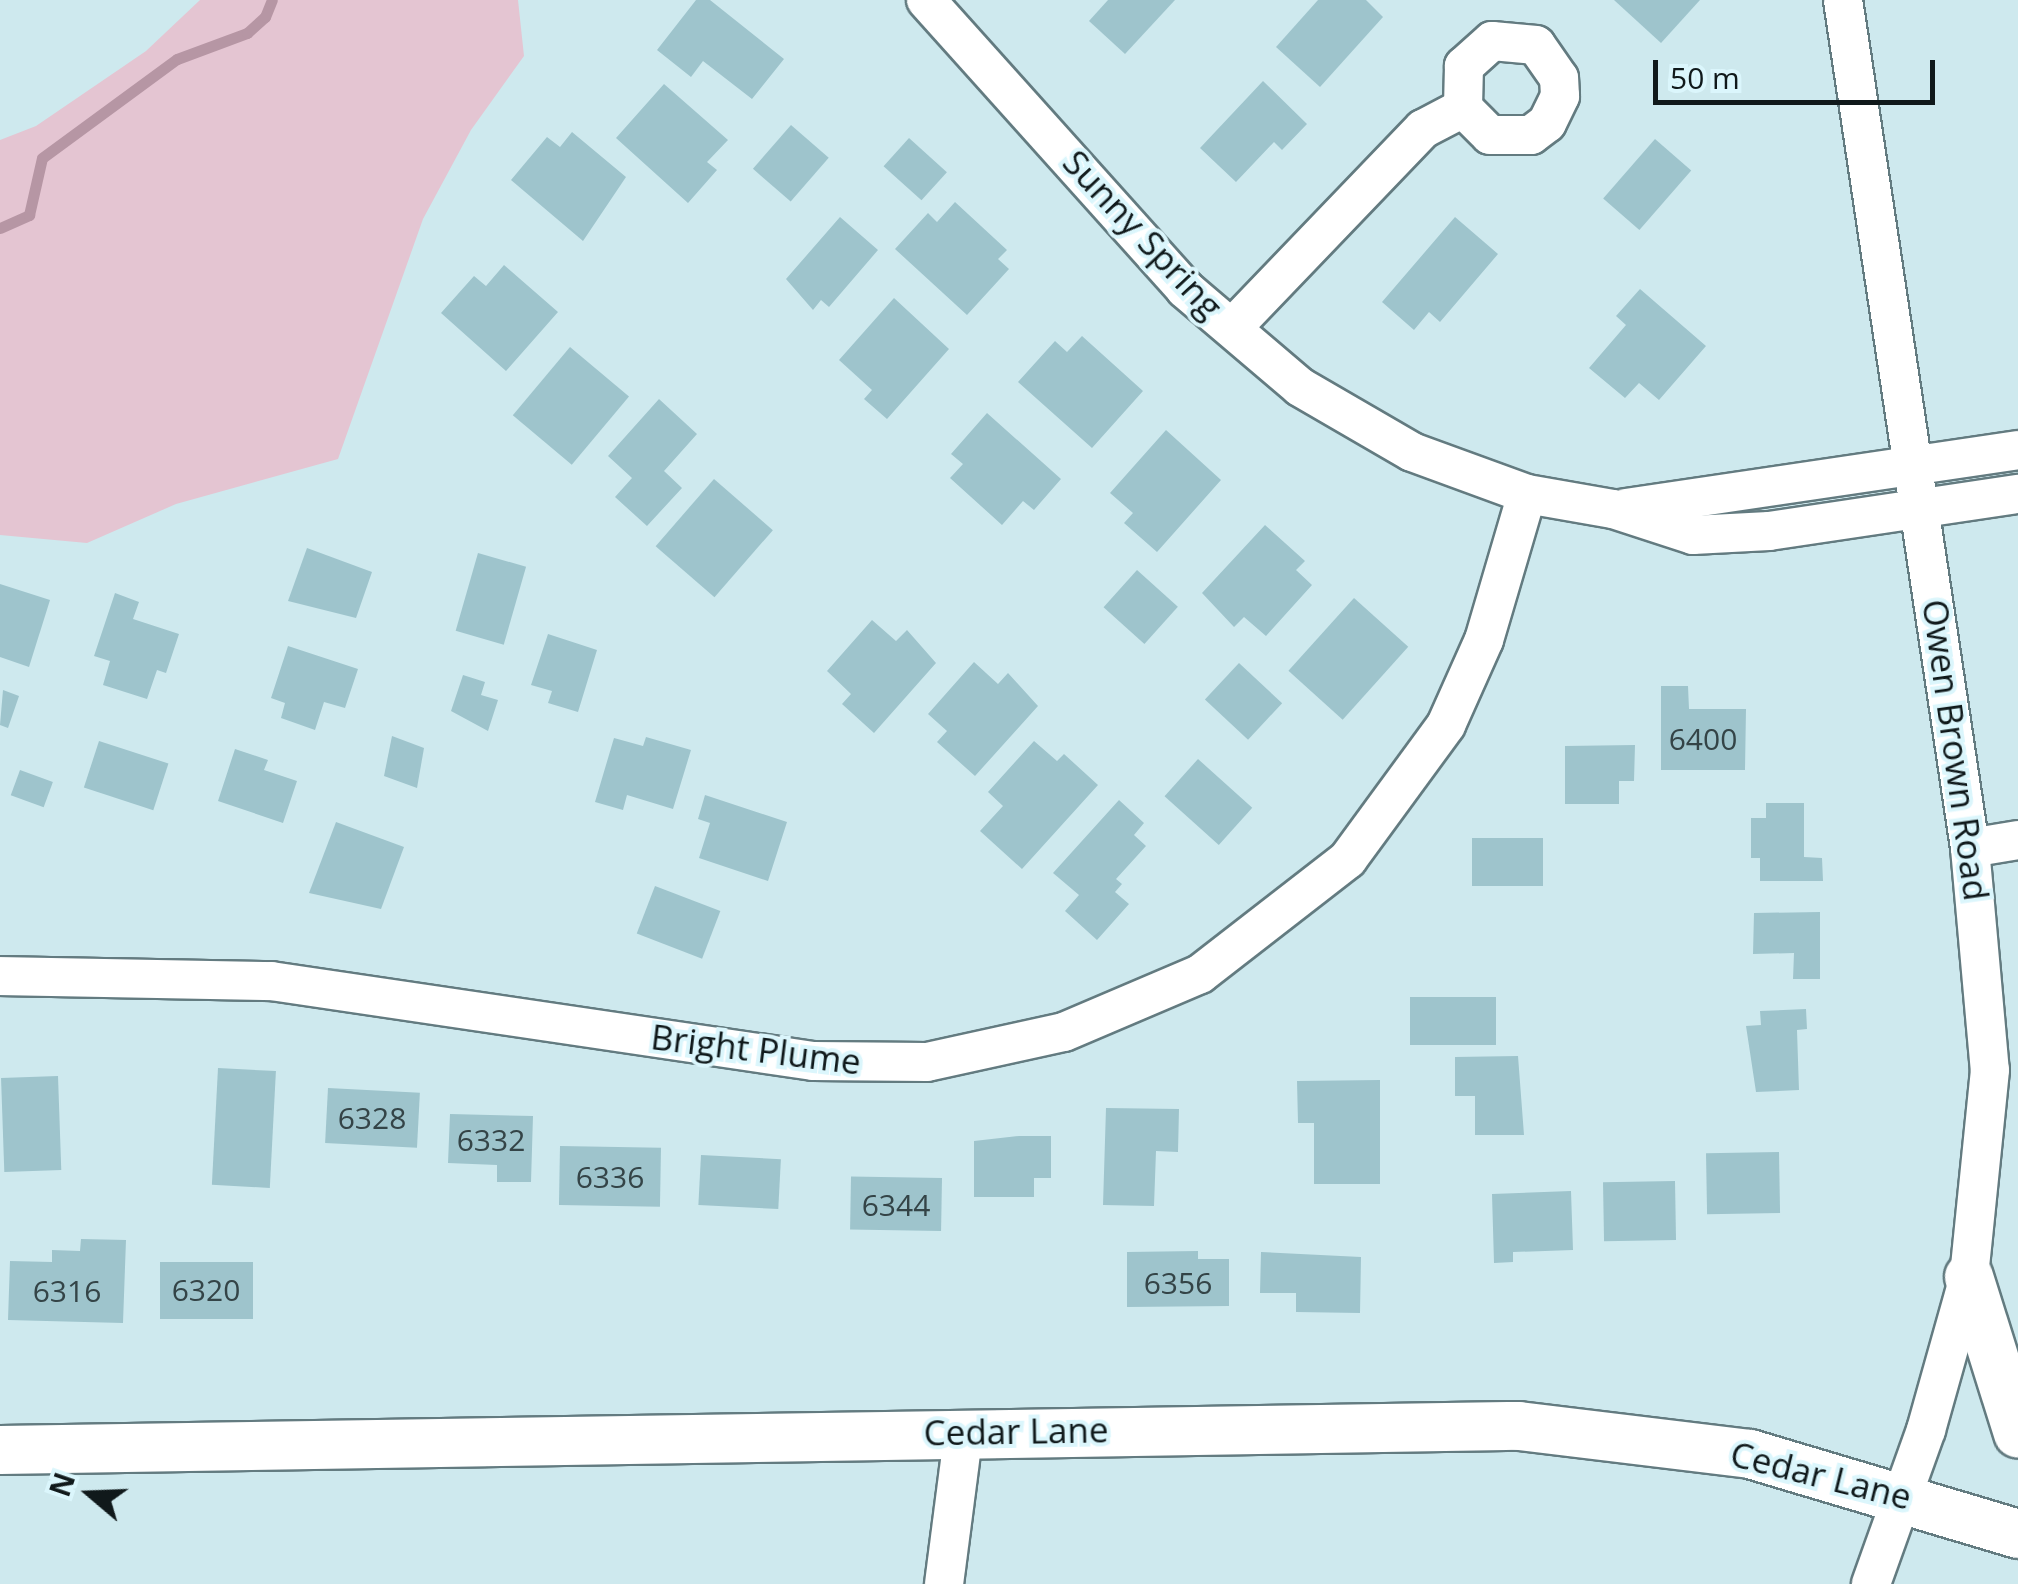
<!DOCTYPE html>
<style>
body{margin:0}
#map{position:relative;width:2018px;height:1584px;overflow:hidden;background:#cee9ee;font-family:"Open Sans",sans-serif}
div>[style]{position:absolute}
.green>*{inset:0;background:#e4c5d2}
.stream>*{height:11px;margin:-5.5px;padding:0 5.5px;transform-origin:5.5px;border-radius:5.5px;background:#b696a4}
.building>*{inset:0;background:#9ec4cc;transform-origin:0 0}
.roads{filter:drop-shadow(2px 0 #637b80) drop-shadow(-2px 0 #637b80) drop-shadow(0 2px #637b80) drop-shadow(0 -2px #637b80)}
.minor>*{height:38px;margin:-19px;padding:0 19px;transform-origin:19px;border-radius:19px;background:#fff}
.major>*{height:48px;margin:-24px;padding:0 24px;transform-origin:24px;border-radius:24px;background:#fff}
span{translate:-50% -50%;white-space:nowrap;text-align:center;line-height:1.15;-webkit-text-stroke:8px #dbf6fc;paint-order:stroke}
.number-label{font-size:30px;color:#344447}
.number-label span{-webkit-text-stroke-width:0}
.street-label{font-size:35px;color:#10191b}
.north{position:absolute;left:40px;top:1444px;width:100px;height:100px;-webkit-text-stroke:8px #dbf6fc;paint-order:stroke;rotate:289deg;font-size:28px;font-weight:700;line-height:40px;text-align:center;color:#10191b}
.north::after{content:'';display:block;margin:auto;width:35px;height:45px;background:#10191b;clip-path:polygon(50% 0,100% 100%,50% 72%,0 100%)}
.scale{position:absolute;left:1653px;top:60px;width:282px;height:45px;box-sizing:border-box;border:5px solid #10191b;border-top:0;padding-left:12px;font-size:30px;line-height:35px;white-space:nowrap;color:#10191b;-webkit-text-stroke:8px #dbf6fc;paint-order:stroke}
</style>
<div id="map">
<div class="green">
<i style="clip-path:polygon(200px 0,518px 0,524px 56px,471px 130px,423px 219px,338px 459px,176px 504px,87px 543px,0 535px,0 140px,36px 126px,146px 51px)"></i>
</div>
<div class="stream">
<i style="left:0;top:228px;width:32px;rotate:-24deg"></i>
<i style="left:29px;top:215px;width:58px;rotate:-77.2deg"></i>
<i style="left:42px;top:158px;width:167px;rotate:-36.3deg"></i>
<i style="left:177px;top:59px;width:75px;rotate:-20.4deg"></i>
<i style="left:247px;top:33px;width:24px;rotate:-42deg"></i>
<i style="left:265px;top:17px;width:18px;rotate:-68deg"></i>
</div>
<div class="building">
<i style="clip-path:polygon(696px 0,710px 0,784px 59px,752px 99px,703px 61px,691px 77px,657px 50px)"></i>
<i style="clip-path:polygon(1108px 0,1175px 0,1125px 54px,1089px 21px)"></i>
<i style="clip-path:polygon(1318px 0,1366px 0,1383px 17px,1320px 87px,1276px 47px)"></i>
<i style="clip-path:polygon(1614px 0,1700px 0,1661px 43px)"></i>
<i style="clip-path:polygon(1263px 81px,1307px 124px,1282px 150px,1274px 142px,1236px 182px,1200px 148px)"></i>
<i style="clip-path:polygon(664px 84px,728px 140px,707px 162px,717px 170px,688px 203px,616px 138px)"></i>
<i style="left:791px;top:125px;width:50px;height:58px;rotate:41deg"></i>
<i style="clip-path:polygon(572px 132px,626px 177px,583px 241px,511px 180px,547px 137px,560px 147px)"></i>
<i style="left:909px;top:138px;width:51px;height:38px;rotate:42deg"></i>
<i style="left:1655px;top:139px;width:48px;height:79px;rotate:41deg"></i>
<i style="clip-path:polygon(955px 202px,1007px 250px,998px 259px,1009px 269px,967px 315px,895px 249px,928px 213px,937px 222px)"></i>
<i style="clip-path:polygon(840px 217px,878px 250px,829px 307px,821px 300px,813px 310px,786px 279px)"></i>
<i style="clip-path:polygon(1455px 217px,1498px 254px,1440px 322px,1429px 312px,1414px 330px,1382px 302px)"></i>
<i style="clip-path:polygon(504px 265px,558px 312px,506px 371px,441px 313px,474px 276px,486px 286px)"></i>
<i style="clip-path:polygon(1640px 289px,1706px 346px,1659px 400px,1639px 383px,1625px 398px,1589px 368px,1626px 325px,1616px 316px)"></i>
<i style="clip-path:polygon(894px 298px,949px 349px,887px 419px,864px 399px,872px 390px,839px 360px)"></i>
<i style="clip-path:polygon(1082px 336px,1143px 391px,1092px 448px,1018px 382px,1055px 341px,1067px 352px)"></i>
<i style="left:570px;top:347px;width:77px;height:89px;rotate:40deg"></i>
<i style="clip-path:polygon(659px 399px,697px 434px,664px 471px,682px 488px,647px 526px,615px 497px,632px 478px,608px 456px)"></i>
<i style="clip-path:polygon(987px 413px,1061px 479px,1034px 510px,1023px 501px,1002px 525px,950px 478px,963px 464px,951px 454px)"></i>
<i style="clip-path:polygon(1166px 430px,1221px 480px,1157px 552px,1124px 523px,1133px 513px,1110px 493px)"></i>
<i style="left:714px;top:479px;width:78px;height:89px;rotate:41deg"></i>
<i style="clip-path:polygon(1265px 525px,1305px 561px,1296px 570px,1312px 585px,1266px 636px,1244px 617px,1234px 627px,1202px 593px)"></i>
<i style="clip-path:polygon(307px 548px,372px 572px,356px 618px,288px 601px)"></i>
<i style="left:478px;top:553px;width:50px;height:81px;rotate:16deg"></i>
<i style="left:1137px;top:570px;width:55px;height:50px;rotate:42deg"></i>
<i style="clip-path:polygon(0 584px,50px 600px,29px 667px,0 657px)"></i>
<i style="clip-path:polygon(115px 593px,139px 602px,133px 619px,179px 634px,166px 673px,157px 670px,147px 699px,103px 685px,110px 661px,94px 656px)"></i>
<i style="left:1354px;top:598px;width:73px;height:98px;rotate:42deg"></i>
<i style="clip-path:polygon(872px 620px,896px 641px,907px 630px,936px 663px,874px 733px,842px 704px,851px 694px,827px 671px)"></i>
<i style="clip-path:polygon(548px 634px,597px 650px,578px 712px,548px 703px,552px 691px,531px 685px)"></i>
<i style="clip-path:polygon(288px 646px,358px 669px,345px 708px,324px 702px,315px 730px,281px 718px,285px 703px,271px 698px)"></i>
<i style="clip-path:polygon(974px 662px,998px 684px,1008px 673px,1038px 706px,975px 776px,937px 742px,947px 731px,928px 714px)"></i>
<i style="left:1239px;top:663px;width:59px;height:50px;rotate:43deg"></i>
<i style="clip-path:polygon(463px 675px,485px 682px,481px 695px,498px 700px,488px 731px,451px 711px)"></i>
<i style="clip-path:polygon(1661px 686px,1688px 686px,1689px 709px,1746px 709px,1745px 770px,1661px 770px)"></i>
<i style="clip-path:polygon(3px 690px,19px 696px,8px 728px,0 725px)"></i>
<i style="clip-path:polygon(392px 736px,424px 748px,417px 788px,384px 776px)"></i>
<i style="clip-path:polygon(646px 737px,691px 750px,673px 809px,627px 795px,623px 810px,595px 802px,614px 738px,643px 746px)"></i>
<i style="left:99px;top:741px;width:73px;height:49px;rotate:18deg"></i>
<i style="clip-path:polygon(1034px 741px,1057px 761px,1064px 754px,1098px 785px,1022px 869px,980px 831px,1003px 806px,988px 792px)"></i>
<i style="clip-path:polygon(1635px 745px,1634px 781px,1619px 781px,1619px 804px,1565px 804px,1565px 746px)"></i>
<i style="clip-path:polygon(235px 749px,268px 760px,264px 770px,297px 781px,283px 823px,218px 801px)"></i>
<i style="left:1198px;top:759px;width:73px;height:50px;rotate:42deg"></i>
<i style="left:20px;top:770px;width:35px;height:27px;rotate:20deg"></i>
<i style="clip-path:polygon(705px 795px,787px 822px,768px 881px,699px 858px,710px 823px,698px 819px)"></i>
<i style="clip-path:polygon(1119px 800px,1144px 823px,1134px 835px,1146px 846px,1116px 879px,1122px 884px,1115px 892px,1129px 904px,1097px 940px,1065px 911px,1079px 895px,1053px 873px)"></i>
<i style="clip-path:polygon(1766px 803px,1804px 803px,1804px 857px,1822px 858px,1823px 881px,1760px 881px,1760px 858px,1751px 858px,1751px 818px,1766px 818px)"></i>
<i style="clip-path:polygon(336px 822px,404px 847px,381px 909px,309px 893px)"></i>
<i style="left:1472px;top:838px;width:71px;height:48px"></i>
<i style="left:655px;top:886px;width:70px;height:51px;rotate:21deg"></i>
<i style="clip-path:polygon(1820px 912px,1820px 979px,1793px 979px,1794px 953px,1753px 954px,1754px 913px)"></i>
<i style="left:1410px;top:997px;width:86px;height:48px"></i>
<i style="clip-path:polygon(1806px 1009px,1807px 1029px,1797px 1030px,1799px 1090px,1756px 1092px,1746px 1026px,1761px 1025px,1760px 1011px)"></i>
<i style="clip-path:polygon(1518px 1056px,1524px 1135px,1475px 1135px,1475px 1096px,1455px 1096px,1455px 1057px)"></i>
<i style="left:218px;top:1068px;width:58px;height:117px;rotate:3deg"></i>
<i style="left:58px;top:1076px;width:94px;height:57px;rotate:88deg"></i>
<i style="clip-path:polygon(1380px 1080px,1380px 1184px,1314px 1184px,1314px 1123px,1298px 1123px,1297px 1081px)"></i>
<i style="left:328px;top:1088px;width:92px;height:55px;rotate:3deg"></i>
<i style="clip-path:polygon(1106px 1108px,1179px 1109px,1178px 1152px,1156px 1151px,1154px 1206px,1103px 1205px)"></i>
<i style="clip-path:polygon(450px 1114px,533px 1116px,531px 1182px,497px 1182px,497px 1165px,448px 1163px)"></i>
<i style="clip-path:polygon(1019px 1136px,1051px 1136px,1051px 1178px,1034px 1178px,1034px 1197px,974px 1197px,974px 1141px)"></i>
<i style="left:560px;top:1146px;width:101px;height:59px;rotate:1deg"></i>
<i style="left:1779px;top:1152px;width:61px;height:73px;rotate:89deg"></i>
<i style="left:701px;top:1155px;width:80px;height:50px;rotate:3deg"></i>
<i style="left:942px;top:1178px;width:53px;height:91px;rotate:91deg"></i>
<i style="left:1675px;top:1181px;width:59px;height:72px;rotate:89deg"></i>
<i style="clip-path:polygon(1571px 1191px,1573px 1250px,1513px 1252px,1513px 1262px,1494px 1263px,1492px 1194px)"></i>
<i style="clip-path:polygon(81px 1239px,126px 1240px,123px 1323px,8px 1320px,10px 1261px,52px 1262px,52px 1250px,80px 1251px)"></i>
<i style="clip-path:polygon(1198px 1251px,1198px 1259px,1229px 1259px,1229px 1306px,1127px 1307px,1127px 1252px)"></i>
<i style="clip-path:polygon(1261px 1252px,1361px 1257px,1360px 1313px,1296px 1312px,1296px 1293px,1260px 1293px)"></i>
<i style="left:160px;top:1262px;width:93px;height:57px"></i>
</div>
<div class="roads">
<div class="minor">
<i style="left:926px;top:0;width:388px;rotate:48.1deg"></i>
<i style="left:1185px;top:289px;width:151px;rotate:40.4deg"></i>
<i style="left:1300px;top:387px;width:129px;rotate:30.1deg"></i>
<i style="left:1412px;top:452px;width:122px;rotate:20.1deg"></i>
<i style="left:1527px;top:494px;width:87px;rotate:9.9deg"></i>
<i style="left:1613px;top:509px;width:84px;rotate:18deg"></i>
<i style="left:1693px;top:535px;width:76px;rotate:-3deg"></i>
<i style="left:1769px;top:531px;width:252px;rotate:-8.5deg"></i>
<i style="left:1843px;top:0;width:857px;rotate:81.48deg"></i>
<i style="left:1970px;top:848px;width:223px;rotate:84.9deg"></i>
<i style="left:1990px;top:1070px;width:208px;rotate:95.8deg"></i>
<i style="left:1969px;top:1277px;width:159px;rotate:105.7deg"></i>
<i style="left:1926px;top:1430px;width:164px;rotate:109.7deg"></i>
<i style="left:1232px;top:328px;width:276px;rotate:-46.2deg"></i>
<i style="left:1423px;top:129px;width:45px;rotate:-27.7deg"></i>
<i style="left:1463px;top:108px;width:38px;rotate:45deg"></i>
<i style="left:1490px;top:135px;width:41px"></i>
<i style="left:1531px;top:135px;width:20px;rotate:-37deg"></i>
<i style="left:1547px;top:123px;width:30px;rotate:-64deg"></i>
<i style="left:1560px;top:96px;width:18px;rotate:-93deg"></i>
<i style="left:1559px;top:78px;width:40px;rotate:-124.9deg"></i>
<i style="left:1536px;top:45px;width:44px;rotate:-174.8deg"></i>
<i style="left:1492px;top:41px;width:38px;rotate:138deg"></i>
<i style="left:1464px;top:66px;width:42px;rotate:91.4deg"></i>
<i style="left:1626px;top:508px;width:396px;rotate:-8.4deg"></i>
<i style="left:1970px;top:848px;width:49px;rotate:-9.5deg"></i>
<i style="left:0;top:976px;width:271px;rotate:1.1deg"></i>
<i style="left:271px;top:981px;width:548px;rotate:8.4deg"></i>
<i style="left:813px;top:1061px;width:114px;rotate:0.5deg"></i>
<i style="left:927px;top:1062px;width:140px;rotate:-12.4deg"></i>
<i style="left:1064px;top:1032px;width:148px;rotate:-23.1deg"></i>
<i style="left:1200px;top:974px;width:187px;rotate:-37.8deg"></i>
<i style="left:1348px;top:859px;width:166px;rotate:-53.8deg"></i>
<i style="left:1446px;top:725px;width:93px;rotate:-65.9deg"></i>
<i style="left:1484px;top:640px;width:152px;rotate:-73.6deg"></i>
<i style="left:944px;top:1584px;width:154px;rotate:-82.6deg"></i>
</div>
<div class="major">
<i style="left:1969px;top:1277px;width:164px;rotate:72.6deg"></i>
<i style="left:0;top:1450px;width:1519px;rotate:-0.91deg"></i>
<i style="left:1519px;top:1426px;width:233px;rotate:6.9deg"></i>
<i style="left:1750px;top:1454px;width:280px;rotate:16.6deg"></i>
</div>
</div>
<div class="number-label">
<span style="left:1703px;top:739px">6400</span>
<span style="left:372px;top:1118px">6328</span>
<span style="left:491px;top:1140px">6332</span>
<span style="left:610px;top:1177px">6336</span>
<span style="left:896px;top:1205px">6344</span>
<span style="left:1178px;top:1283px">6356</span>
<span style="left:206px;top:1290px">6320</span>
<span style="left:67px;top:1291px">6316</span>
</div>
<div class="street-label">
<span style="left:1143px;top:234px;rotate:47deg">Sunny Spring</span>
<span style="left:1956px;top:750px;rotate:82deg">Owen Brown Road</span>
<span style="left:756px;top:1049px;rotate:7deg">Bright Plume</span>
<span style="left:1016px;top:1431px;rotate:-1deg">Cedar Lane</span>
<span style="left:1821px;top:1475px;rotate:14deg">Cedar Lane</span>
</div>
<div class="north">N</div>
<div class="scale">50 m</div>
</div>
